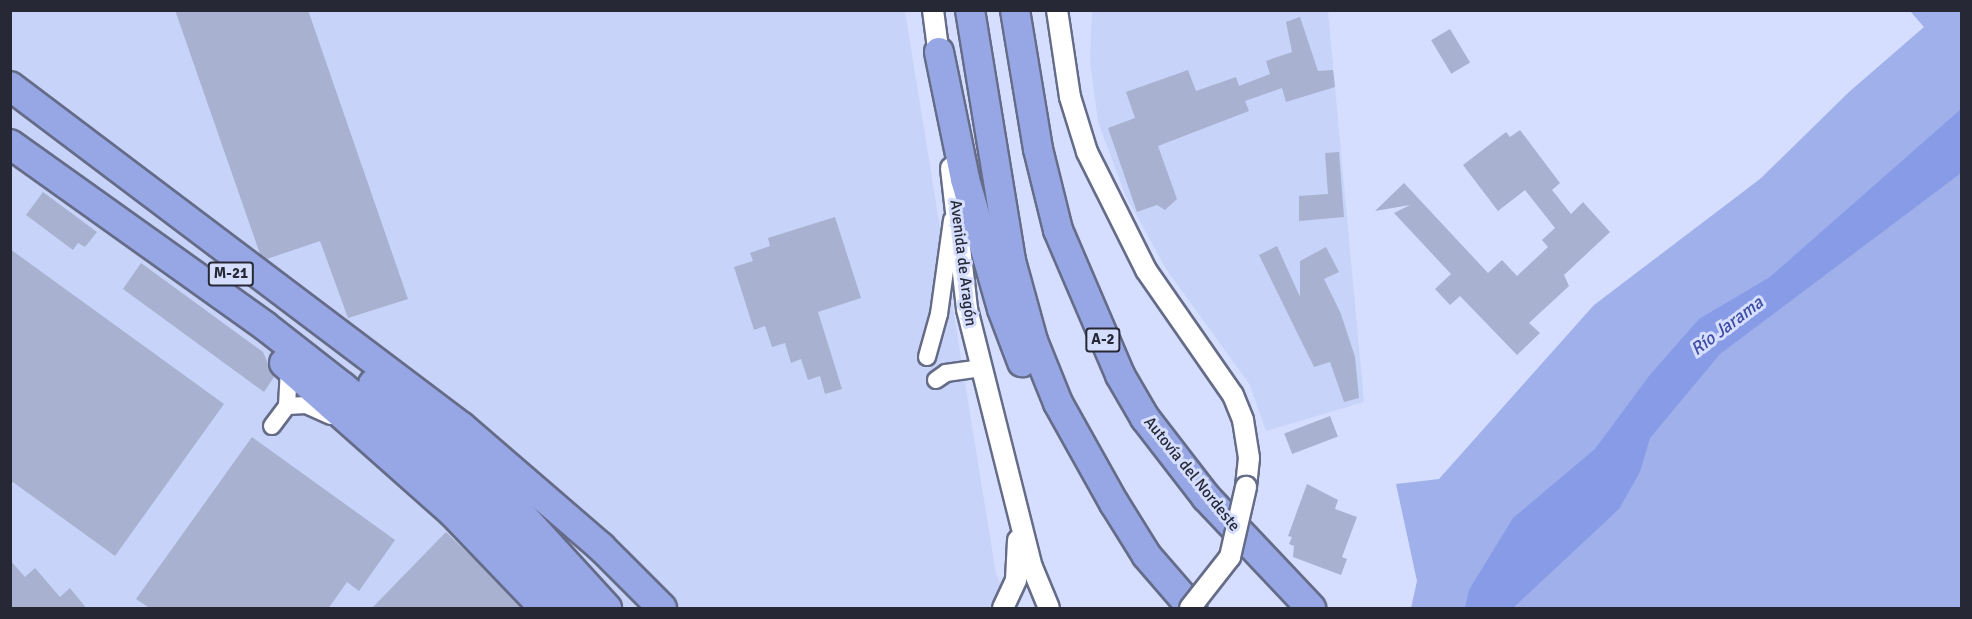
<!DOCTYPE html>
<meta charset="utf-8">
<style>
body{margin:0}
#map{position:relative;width:1972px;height:619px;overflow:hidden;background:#d5defe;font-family:Signika,sans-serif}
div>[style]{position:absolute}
.built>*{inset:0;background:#c8d3f9}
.green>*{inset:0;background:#9fb0eb}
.water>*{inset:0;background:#889be6}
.building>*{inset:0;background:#a8b1cf;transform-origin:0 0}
.roads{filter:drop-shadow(2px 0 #656c88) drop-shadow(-2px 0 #656c88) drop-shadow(0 2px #656c88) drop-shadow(0 -2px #656c88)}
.minor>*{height:16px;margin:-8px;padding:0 8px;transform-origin:8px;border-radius:8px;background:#fff}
.tertiary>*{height:20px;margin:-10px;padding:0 10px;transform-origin:10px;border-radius:10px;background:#fff}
.motorway>*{height:28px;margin:-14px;padding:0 14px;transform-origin:14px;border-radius:14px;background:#97a7e6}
.bridges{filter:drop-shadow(2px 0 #656c88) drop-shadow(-2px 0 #656c88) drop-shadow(0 2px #656c88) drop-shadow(0 -2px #656c88)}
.tertiary-bridge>*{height:20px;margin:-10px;padding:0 10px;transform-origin:10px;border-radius:10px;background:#fff}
span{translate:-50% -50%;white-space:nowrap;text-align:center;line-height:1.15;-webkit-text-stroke:6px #d5defe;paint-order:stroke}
.shield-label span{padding:2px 4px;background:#d5defe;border:2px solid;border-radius:4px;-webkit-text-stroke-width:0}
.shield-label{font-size:15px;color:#262935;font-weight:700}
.street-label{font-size:16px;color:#262935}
.water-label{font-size:18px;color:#3e4ca5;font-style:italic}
.frame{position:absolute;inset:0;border:12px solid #262935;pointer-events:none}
</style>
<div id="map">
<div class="built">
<i style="clip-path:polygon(10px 11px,905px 11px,996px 574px,1010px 608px,11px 608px)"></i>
<i style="clip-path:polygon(1092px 11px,1328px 11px,1364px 402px,1266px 431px,1250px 385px,1166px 269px,1125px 194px,1098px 122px,1090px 61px)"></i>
</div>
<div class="green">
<i style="clip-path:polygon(1910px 11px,1961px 11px,1961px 608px,1411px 608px,1417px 581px,1396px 484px,1439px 479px,1594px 305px,1760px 179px,1849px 92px,1924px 27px)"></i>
</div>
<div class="water">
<i style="clip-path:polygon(1961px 109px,1961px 173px,1720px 354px,1650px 438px,1640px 472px,1619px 509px,1513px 608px,1465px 608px,1469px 590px,1513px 518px,1595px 449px,1649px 376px,1699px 319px,1770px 277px)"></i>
</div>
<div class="building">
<i style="clip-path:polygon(175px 10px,308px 10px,408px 299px,348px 318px,320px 241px,267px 259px,260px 254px)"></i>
<i style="clip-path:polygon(1300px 17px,1318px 71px,1333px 70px,1335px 87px,1286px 102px,1282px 88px,1245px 101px,1249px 111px,1158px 146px,1177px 199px,1165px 210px,1157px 205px,1137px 212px,1108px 128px,1135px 118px,1126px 92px,1188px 70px,1196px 91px,1236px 77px,1239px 86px,1270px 74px,1266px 61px,1292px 52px,1286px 22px)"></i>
<i style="left:1450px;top:29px;width:39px;height:22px;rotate:59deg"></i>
<i style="clip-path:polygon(1520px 130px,1560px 183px,1552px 190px,1571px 214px,1583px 202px,1610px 232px,1564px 275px,1569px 286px,1529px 323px,1540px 333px,1517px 355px,1460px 296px,1450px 305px,1435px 289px,1451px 274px,1394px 213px,1410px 205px,1375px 211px,1404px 183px,1488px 273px,1502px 260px,1517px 276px,1548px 247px,1542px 240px,1555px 228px,1525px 190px,1498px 211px,1463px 165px,1506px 132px,1510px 137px)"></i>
<i style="clip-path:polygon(1339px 152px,1344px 217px,1299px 221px,1299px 196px,1328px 194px,1325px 153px)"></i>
<i style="clip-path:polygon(43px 192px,97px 232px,85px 247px,78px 243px,73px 250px,26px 215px)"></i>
<i style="clip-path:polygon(835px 217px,861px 298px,818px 312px,842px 389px,825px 394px,820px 376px,808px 380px,801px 359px,791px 363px,785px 343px,772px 347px,765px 326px,754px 330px,734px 267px,753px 261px,750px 253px,770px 246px,768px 238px)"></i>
<i style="clip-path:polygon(1277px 246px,1300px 297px,1300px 261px,1326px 247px,1339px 272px,1324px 279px,1341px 314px,1355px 357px,1359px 398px,1344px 402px,1330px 362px,1314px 367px,1259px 255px)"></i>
<i style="clip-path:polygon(10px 249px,224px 404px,115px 556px,10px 480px)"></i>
<i style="clip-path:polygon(141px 263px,263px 352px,274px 377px,264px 392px,123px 289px)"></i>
<i style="left:1330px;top:416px;width:22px;height:49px;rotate:69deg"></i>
<i style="clip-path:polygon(252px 437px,395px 540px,359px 591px,347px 582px,328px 609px,151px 609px,136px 599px)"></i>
<i style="clip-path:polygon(1307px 484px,1338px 500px,1335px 509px,1357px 517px,1342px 557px,1347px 559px,1341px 575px,1293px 557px,1294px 546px,1289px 544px,1292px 537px,1288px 536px)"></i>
<i style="clip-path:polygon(446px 532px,472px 557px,522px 609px,371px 609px)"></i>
<i style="clip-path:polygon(10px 560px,25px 577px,35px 568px,60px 597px,70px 588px,87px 609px,10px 609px)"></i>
</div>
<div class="roads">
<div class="minor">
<i style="left:927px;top:357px;width:45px;rotate:-74.4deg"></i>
<i style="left:939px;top:314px;width:95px;rotate:-82.1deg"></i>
<i style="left:936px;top:380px;width:12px;rotate:-35deg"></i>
<i style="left:946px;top:373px;width:34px;rotate:-8deg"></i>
<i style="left:287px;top:406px;width:19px;rotate:-3deg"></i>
<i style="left:306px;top:405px;width:27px;rotate:24deg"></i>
<i style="left:272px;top:426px;width:25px;rotate:-53deg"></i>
<i style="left:287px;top:406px;width:39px;rotate:-87deg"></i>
</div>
<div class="tertiary">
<i style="left:933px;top:10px;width:54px;rotate:82.6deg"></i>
<i style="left:1057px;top:10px;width:88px;rotate:81.5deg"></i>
<i style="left:1070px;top:97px;width:58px;rotate:72.8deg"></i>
<i style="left:1087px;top:152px;width:132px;rotate:63.4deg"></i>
<i style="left:1146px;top:270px;width:152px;rotate:55.2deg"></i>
<i style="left:1233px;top:395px;width:27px;rotate:68deg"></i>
<i style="left:1243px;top:420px;width:38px;rotate:81deg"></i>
<i style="left:1249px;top:458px;width:29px;rotate:96deg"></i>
<i style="left:951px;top:168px;width:142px;rotate:83.5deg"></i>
<i style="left:967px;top:309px;width:266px;rotate:75.9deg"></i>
<i style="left:1032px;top:567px;width:44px;rotate:67.5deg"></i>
<i style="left:1003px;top:608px;width:31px;rotate:-65deg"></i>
<i style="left:1016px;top:580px;width:40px;rotate:-87.1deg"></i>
</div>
<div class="motorway">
<i style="left:970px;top:10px;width:254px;rotate:80.7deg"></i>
<i style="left:1011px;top:261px;width:83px;rotate:74.6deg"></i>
<i style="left:1033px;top:341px;width:67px;rotate:68deg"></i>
<i style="left:1058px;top:403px;width:115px;rotate:60.8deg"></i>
<i style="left:1114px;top:503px;width:62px;rotate:58.1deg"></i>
<i style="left:1147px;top:556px;width:69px;rotate:49.1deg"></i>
<i style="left:1015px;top:10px;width:141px;rotate:80.6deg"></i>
<i style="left:1038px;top:149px;width:83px;rotate:76.1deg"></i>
<i style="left:1058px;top:230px;width:158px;rotate:66.8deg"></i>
<i style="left:1120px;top:375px;width:50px;rotate:59.8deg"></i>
<i style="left:1145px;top:418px;width:100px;rotate:52.3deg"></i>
<i style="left:1206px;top:497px;width:153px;rotate:46.6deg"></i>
<i style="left:939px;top:52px;width:130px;rotate:78.4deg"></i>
<i style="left:965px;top:179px;width:135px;rotate:74.1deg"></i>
<i style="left:1002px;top:309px;width:57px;rotate:69.3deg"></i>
<i style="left:10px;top:86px;width:566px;rotate:37.03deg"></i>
<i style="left:462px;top:427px;width:184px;rotate:40.8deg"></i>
<i style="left:601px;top:547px;width:86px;rotate:45deg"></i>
<i style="left:10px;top:144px;width:313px;rotate:35.5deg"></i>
<i style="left:265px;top:326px;width:99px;rotate:38deg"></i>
<i style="left:343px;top:387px;width:116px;rotate:39.7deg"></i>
<i style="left:432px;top:461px;width:206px;rotate:45.4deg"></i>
<i style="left:284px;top:363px;width:226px;rotate:41.6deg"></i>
<i style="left:453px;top:513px;width:132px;rotate:46.2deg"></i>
<i style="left:373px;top:384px;width:95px;rotate:39deg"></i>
<i style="left:447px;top:444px;width:100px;rotate:43.4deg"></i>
<i style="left:520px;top:513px;width:129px;rotate:47.5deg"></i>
</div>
</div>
<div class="bridges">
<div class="tertiary-bridge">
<i style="left:1190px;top:608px;width:65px;rotate:-51.9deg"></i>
<i style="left:1230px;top:557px;width:72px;rotate:-77.1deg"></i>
</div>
</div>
<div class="shield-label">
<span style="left:231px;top:274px">M-21</span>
<span style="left:1103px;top:340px">A-2</span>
</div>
<div class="street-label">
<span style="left:963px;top:263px;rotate:83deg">Avenida de Aragón</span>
<span style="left:1192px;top:474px;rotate:51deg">Autovía del Nordeste</span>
</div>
<div class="water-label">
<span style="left:1727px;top:326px;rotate:-37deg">Río Jarama</span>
</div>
<div class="frame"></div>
</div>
